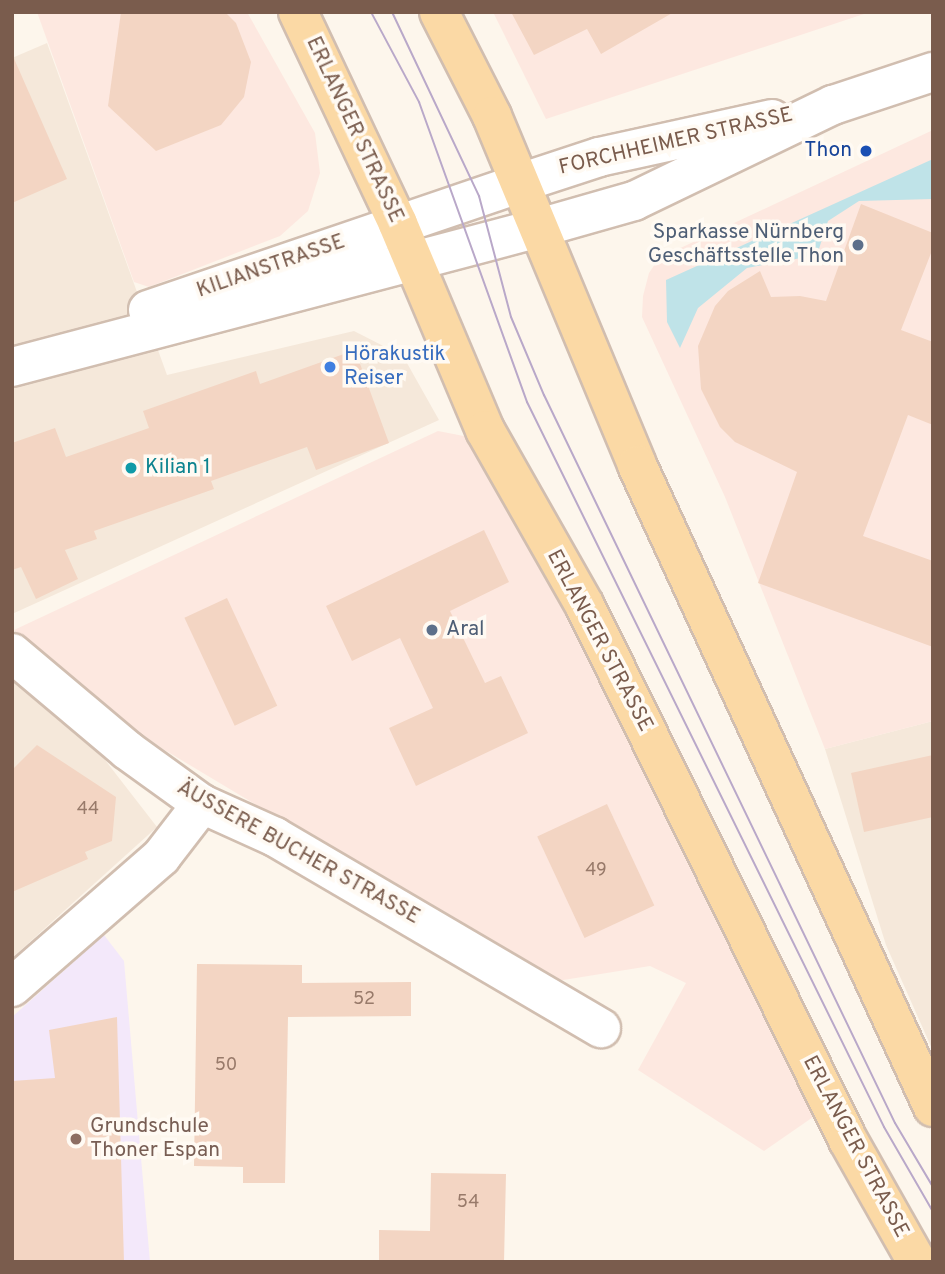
<!DOCTYPE html>
<meta charset="utf-8">
<style>
body{margin:0}
#map{position:relative;width:945px;height:1274px;overflow:hidden;background:#fdf6ec;font-family:Overpass,sans-serif}
div>[style]{position:absolute}
.residential>*{inset:0;background:#f5e8da}
.commercial>*{inset:0;background:#fde8e0}
.education>*{inset:0;background:#f3e8fa}
.water>*{inset:0;background:#bfe3e8}
.building>*{inset:0;background:#f3d5c3;transform-origin:0 0}
.roads{filter:drop-shadow(2px 0 #d1beb0) drop-shadow(-2px 0 #d1beb0) drop-shadow(0 2px #d1beb0) drop-shadow(0 -2px #d1beb0)}
.street>*{height:38px;margin:-19px;padding:0 19px;transform-origin:19px;border-radius:19px;background:#fff}
.secondary>*{height:38px;margin:-19px;padding:0 19px;transform-origin:19px;border-radius:19px;background:#fff}
.primary>*{height:38px;margin:-19px;padding:0 19px;transform-origin:19px;border-radius:19px;background:#fbd9a5}
.tram>*{height:2px;margin:-1px;padding:0 1px;transform-origin:1px;border-radius:1px;background:#b9a8c9}
.dots>*{width:19px;height:19px;translate:-50% -50%;box-sizing:border-box;border:4px solid #fffaf3;border-radius:50%}
span{translate:-50% -50%;white-space:nowrap;text-align:center;line-height:1.15;-webkit-text-stroke:7px #fffaf3;paint-order:stroke}
.number-label{font-size:18px;color:#987a6a}
.number-label span{-webkit-text-stroke-width:0}
.street-label{font-size:21px;color:#7a5c4d}
.transit-label{font-size:21px;color:#164399}
.right{translate:-100% -50%;text-align:right}
.service-label{font-size:21px;color:#4e5e75}
.left{translate:0 -50%;text-align:left}
.shop-label{font-size:21px;color:#366cbe}
.culture-label{font-size:21px;color:#0d838f}
.education-label{font-size:21px;color:#785e54}
.frame{position:absolute;inset:0;border:14px solid #7a5c4d;pointer-events:none}
</style>
<div id="map">
<div class="residential">
<i style="clip-path:polygon(47px 43px,167px 375px,354px 331px,403px 356px,439px 420px,12px 614px,12px 58px)"></i>
<i style="clip-path:polygon(12px 640px,157px 827px,12px 958px)"></i>
<i style="clip-path:polygon(933px 721px,933px 1051px,886px 945px,825px 749px)"></i>
</div>
<div class="commercial">
<i style="clip-path:polygon(37px 12px,247px 12px,315px 133px,320px 173px,308px 211px,280px 236px,149px 287px,134px 282px)"></i>
<i style="clip-path:polygon(493px 12px,870px 12px,546px 119px)"></i>
<i style="clip-path:polygon(933px 130px,933px 721px,825px 749px,725px 497px,642px 317px,643px 296px,649px 273px,659px 258px)"></i>
<i style="clip-path:polygon(438px 431px,474px 438px,585px 635px,816px 1115px,764px 1151px,638px 1070px,686px 983px,650px 966px,551px 982px,163px 749px,78px 689px,14px 630px)"></i>
</div>
<div class="education">
<i style="clip-path:polygon(104px 935px,124px 961px,150px 1262px,12px 1262px,12px 1017px)"></i>
</div>
<div class="water">
<i style="clip-path:polygon(933px 159px,933px 199px,859px 201px,828px 221px,817px 255px,747px 268px,698px 308px,680px 348px,667px 322px,666px 280px)"></i>
</div>
<div class="building">
<i style="clip-path:polygon(121px 12px,225px 12px,236px 23px,251px 62px,244px 97px,221px 125px,156px 151px,108px 106px)"></i>
<i style="clip-path:polygon(511px 12px,674px 12px,601px 54px,587px 29px,534px 55px)"></i>
<i style="clip-path:polygon(12px 54px,67px 179px,12px 203px)"></i>
<i style="clip-path:polygon(861px 204px,933px 233px,933px 248px,901px 330px,933px 342px,933px 425px,908px 415px,863px 536px,933px 561px,933px 647px,758px 583px,797px 472px,735px 442px,720px 427px,701px 389px,698px 346px,715px 306px,728px 291px,760px 271px,771px 297px,800px 296px,826px 301px)"></i>
<i style="clip-path:polygon(355px 350px,389px 443px,316px 470px,307px 447px,211px 481px,214px 489px,94px 531px,97px 539px,65px 550px,78px 579px,36px 599px,21px 567px,12px 570px,12px 443px,55px 428px,66px 457px,149px 428px,143px 411px,256px 371px,260px 384px)"></i>
<i style="clip-path:polygon(484px 530px,509px 582px,450px 611px,485px 683px,501px 676px,528px 733px,416px 786px,389px 728px,433px 708px,400px 638px,352px 661px,326px 606px)"></i>
<i style="left:227px;top:598px;width:119px;height:47px;rotate:65deg"></i>
<i style="clip-path:polygon(37px 745px,116px 797px,112px 841px,85px 852px,88px 859px,12px 892px,12px 770px)"></i>
<i style="clip-path:polygon(933px 755px,933px 817px,864px 832px,851px 773px)"></i>
<i style="left:607px;top:804px;width:112px;height:77px;rotate:65deg"></i>
<i style="clip-path:polygon(197px 964px,302px 965px,302px 983px,411px 982px,411px 1016px,288px 1017px,285px 1183px,243px 1183px,243px 1167px,194px 1166px)"></i>
<i style="clip-path:polygon(117px 1017px,124px 1262px,12px 1262px,12px 1081px,55px 1078px,49px 1030px)"></i>
<i style="clip-path:polygon(431px 1173px,506px 1174px,504px 1262px,379px 1262px,379px 1230px,430px 1231px)"></i>
</div>
<div class="roads">
<div class="street">
<i style="left:520px;top:183px;width:83px;rotate:-18.2deg"></i>
<i style="left:599px;top:157px;width:177px;rotate:-12.4deg"></i>
<i style="left:539px;top:228px;width:99px;rotate:-15.9deg"></i>
<i style="left:634px;top:201px;width:221px;rotate:-25.8deg"></i>
<i style="left:833px;top:105px;width:105px;rotate:-18.3deg"></i>
<i style="left:12px;top:653px;width:150px;rotate:40.1deg"></i>
<i style="left:127px;top:750px;width:92px;rotate:35.8deg"></i>
<i style="left:202px;top:804px;width:80px;rotate:24.3deg"></i>
<i style="left:275px;top:837px;width:378px;rotate:30.4deg"></i>
<i style="left:12px;top:987px;width:198px;rotate:-41.1deg"></i>
<i style="left:161px;top:857px;width:67px;rotate:-52.3deg"></i>
</div>
<div class="secondary">
<i style="left:148px;top:310px;width:393px;rotate:-18.8deg"></i>
<i style="left:12px;top:367px;width:545px;rotate:-14.78deg"></i>
</div>
<div class="primary">
<i style="left:298px;top:12px;width:234px;rotate:64.7deg"></i>
<i style="left:398px;top:224px;width:224px;rotate:67.1deg"></i>
<i style="left:485px;top:430px;width:202px;rotate:60.4deg"></i>
<i style="left:585px;top:606px;width:595px;rotate:63.78deg"></i>
<i style="left:848px;top:1140px;width:140px;rotate:60.5deg"></i>
<i style="left:439px;top:12px;width:117px;rotate:63deg"></i>
<i style="left:492px;top:116px;width:378px;rotate:67.4deg"></i>
<i style="left:637px;top:465px;width:707px;rotate:65.25deg"></i>
</div>
</div>
<div class="tram">
<i style="left:371px;top:12px;width:102px;rotate:61.9deg"></i>
<i style="left:419px;top:102px;width:319px;rotate:70.2deg"></i>
<i style="left:527px;top:402px;width:808px;rotate:63.78deg"></i>
<i style="left:884px;top:1127px;width:98px;rotate:60deg"></i>
<i style="left:392px;top:12px;width:204px;rotate:64.7deg"></i>
<i style="left:479px;top:196px;width:125px;rotate:75.2deg"></i>
<i style="left:511px;top:317px;width:85px;rotate:67.1deg"></i>
<i style="left:544px;top:395px;width:808px;rotate:64.26deg"></i>
<i style="left:895px;top:1123px;width:74px;rotate:59.3deg"></i>
</div>
<div class="dots">
<i style="left:866px;top:151px;background:#1a4fb4"></i>
<i style="left:858px;top:245px;background:#5c6f8a"></i>
<i style="left:330px;top:367px;background:#3f7fe0"></i>
<i style="left:131px;top:468px;background:#0f9aa8"></i>
<i style="left:432px;top:630px;background:#5c6f8a"></i>
<i style="left:76px;top:1139px;background:#8d6e63"></i>
</div>
<div class="number-label">
<span style="left:88px;top:810px">44</span>
<span style="left:596px;top:871px">49</span>
<span style="left:364px;top:1000px">52</span>
<span style="left:226px;top:1066px">50</span>
<span style="left:468px;top:1203px">54</span>
</div>
<div class="street-label">
<span style="left:354px;top:130px;rotate:65deg">ERLANGER STRASSE</span>
<span style="left:676px;top:142px;rotate:-13deg">FORCHHEIMER STRASSE</span>
<span style="left:271px;top:267px;rotate:-19deg">KILIANSTRASSE</span>
<span style="left:599px;top:641px;rotate:62deg">ERLANGER STRASSE</span>
<span style="left:298px;top:853px;rotate:29deg">ÄUSSERE BUCHER STRASSE</span>
<span style="left:855px;top:1147px;rotate:62deg">ERLANGER STRASSE</span>
</div>
<div class="transit-label">
<span class="right" style="left:852px;top:151px">Thon</span>
</div>
<div class="service-label">
<span class="right" style="left:844px;top:245px">Sparkasse Nürnberg<br>Geschäftsstelle Thon</span>
<span class="left" style="left:446px;top:630px">Aral</span>
</div>
<div class="shop-label">
<span class="left" style="left:344px;top:367px">Hörakustik<br>Reiser</span>
</div>
<div class="culture-label">
<span class="left" style="left:145px;top:468px">Kilian 1</span>
</div>
<div class="education-label">
<span class="left" style="left:90px;top:1139px">Grundschule<br>Thoner Espan</span>
</div>
<div class="frame"></div>
</div>
